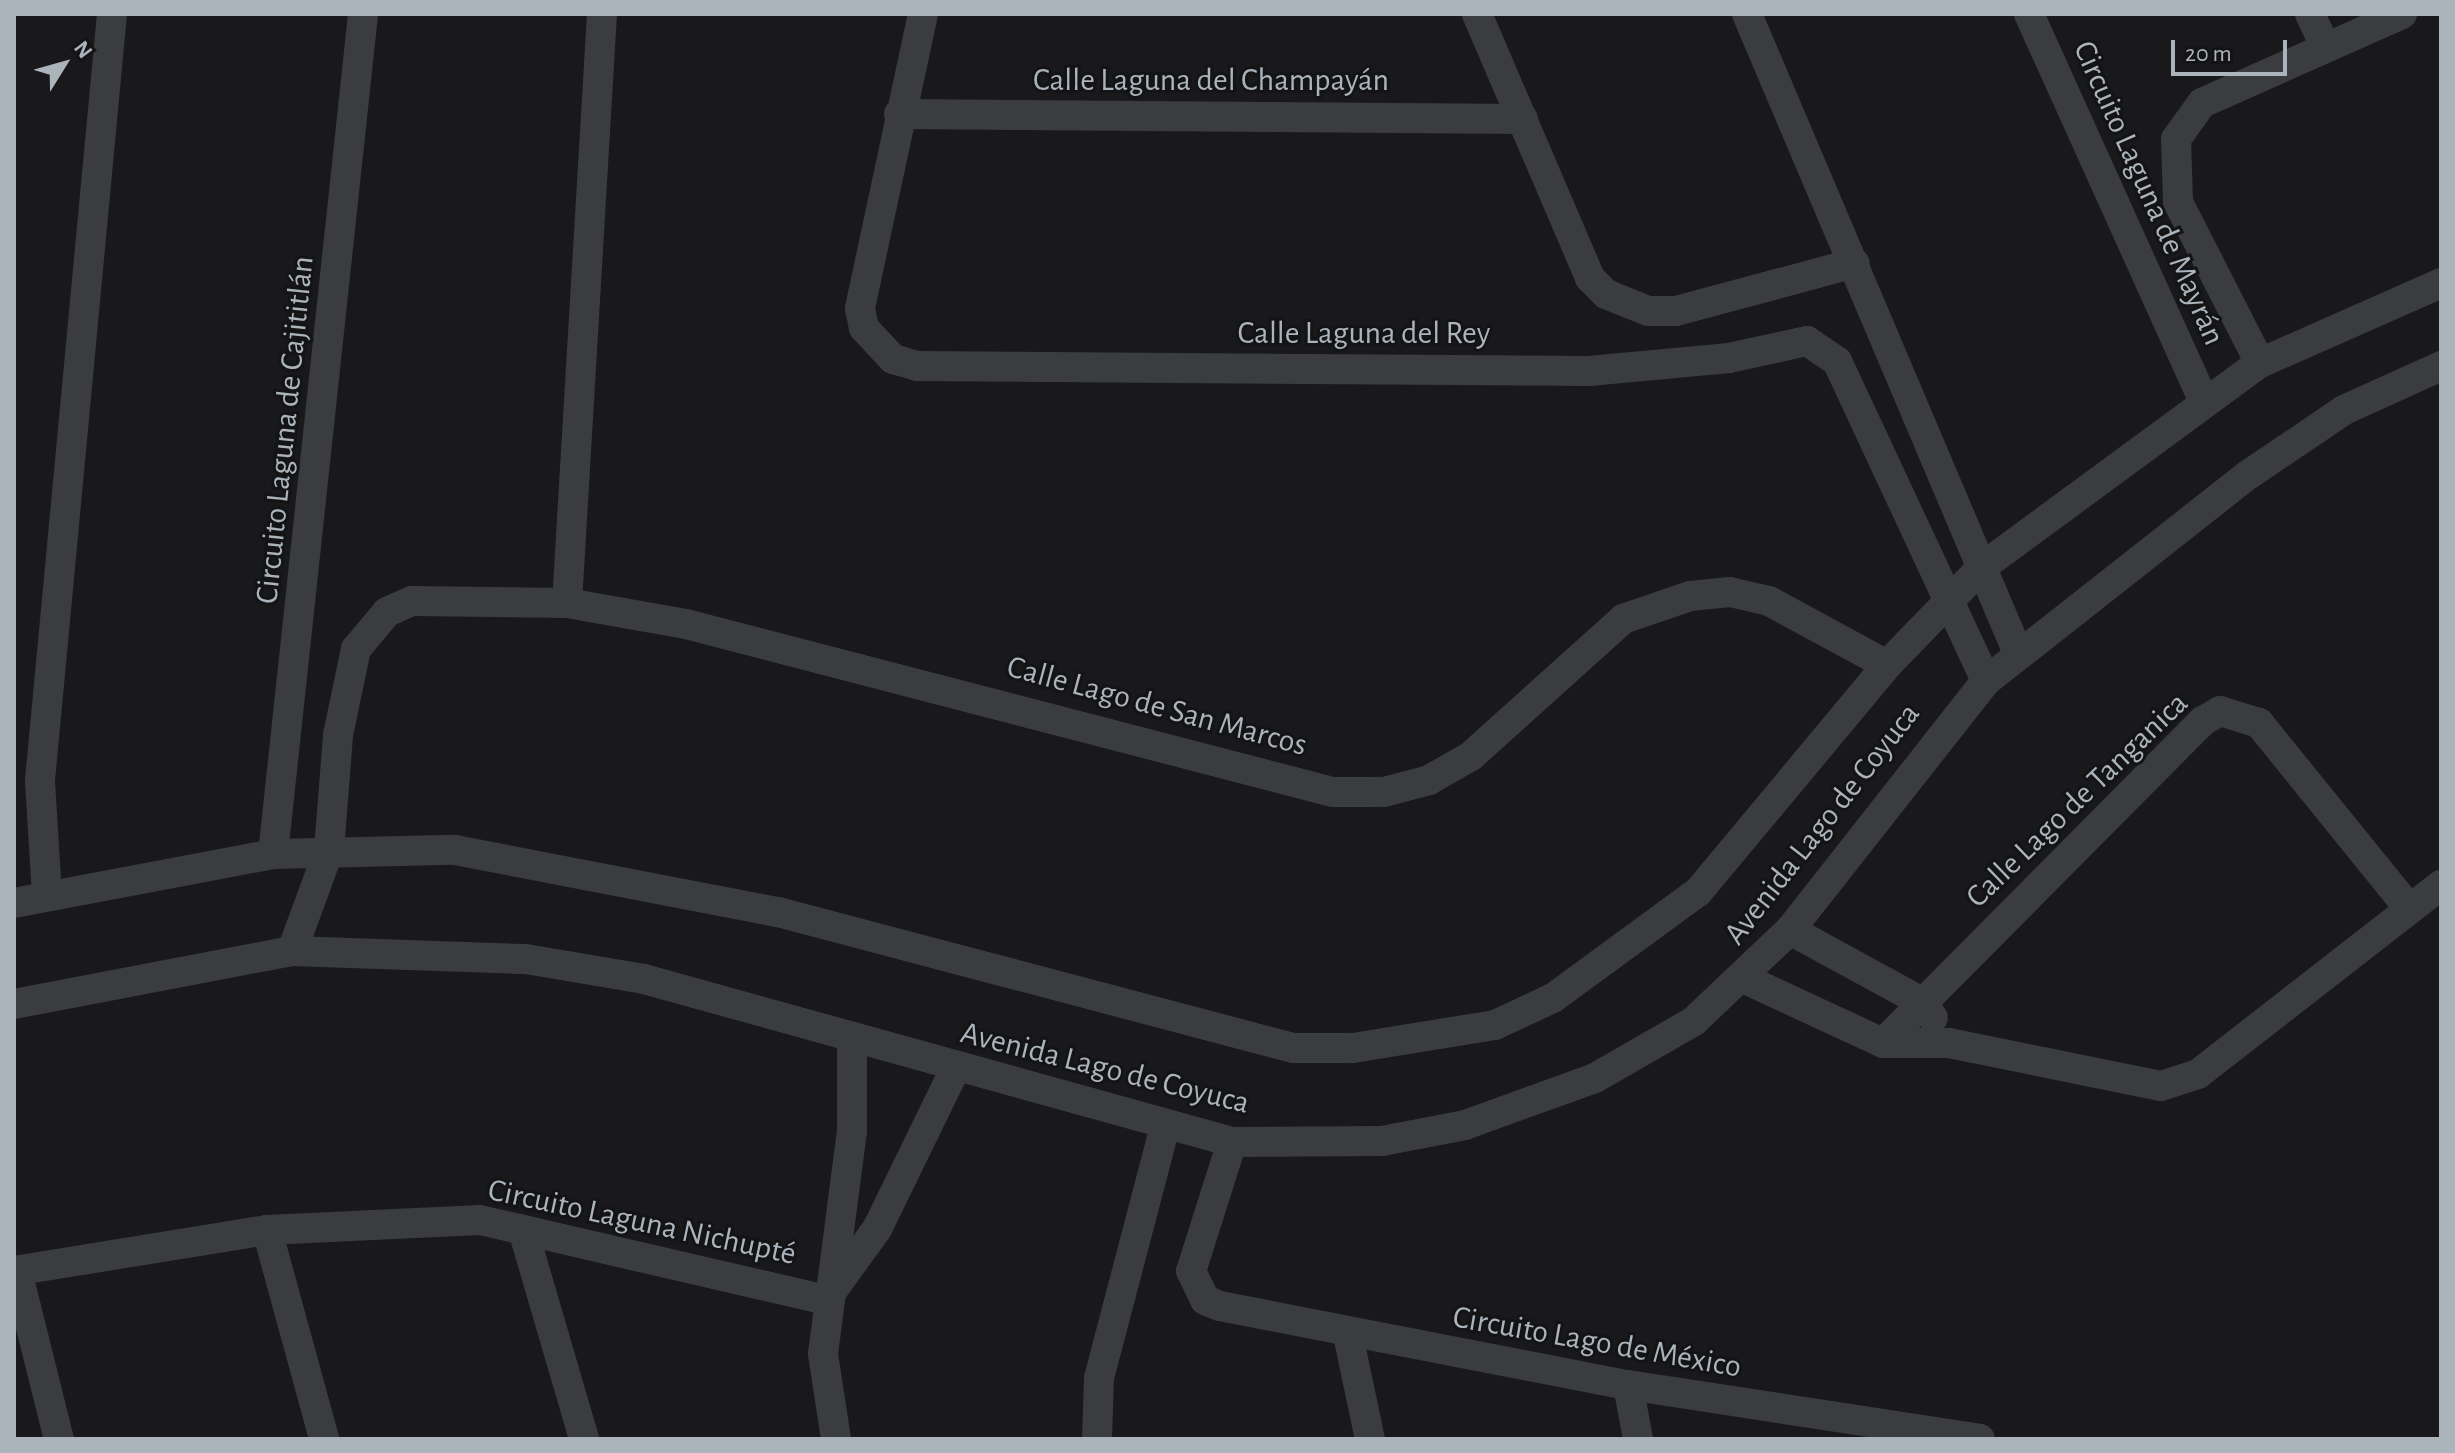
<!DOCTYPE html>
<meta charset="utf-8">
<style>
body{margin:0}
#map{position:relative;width:2455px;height:1453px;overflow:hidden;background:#19191b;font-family:"Alegreya Sans",sans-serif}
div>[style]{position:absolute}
.minor>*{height:30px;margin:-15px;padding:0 15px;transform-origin:15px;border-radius:15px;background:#3a3c40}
span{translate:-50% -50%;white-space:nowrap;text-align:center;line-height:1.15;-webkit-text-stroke:6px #141416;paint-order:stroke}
.street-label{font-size:32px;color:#abb3bb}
.frame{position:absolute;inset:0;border:16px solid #abb3bb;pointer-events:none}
.north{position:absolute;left:24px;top:24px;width:80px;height:80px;-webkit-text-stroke:6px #141416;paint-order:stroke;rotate:53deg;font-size:22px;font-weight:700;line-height:32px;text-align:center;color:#abb3bb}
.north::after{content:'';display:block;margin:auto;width:28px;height:36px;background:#abb3bb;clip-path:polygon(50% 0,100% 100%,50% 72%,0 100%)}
.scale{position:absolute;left:2171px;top:40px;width:116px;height:36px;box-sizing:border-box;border:4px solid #abb3bb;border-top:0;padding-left:10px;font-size:24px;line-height:28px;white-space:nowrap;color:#abb3bb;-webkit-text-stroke:6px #141416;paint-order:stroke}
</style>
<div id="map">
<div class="minor">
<i style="left:923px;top:14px;width:301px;rotate:102.1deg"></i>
<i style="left:860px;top:308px;width:20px;rotate:79deg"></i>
<i style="left:864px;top:328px;width:42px;rotate:46.9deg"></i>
<i style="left:893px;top:359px;width:25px;rotate:16deg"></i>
<i style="left:917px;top:366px;width:672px;rotate:0.43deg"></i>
<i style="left:1589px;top:371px;width:141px;rotate:-5.3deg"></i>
<i style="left:1729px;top:358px;width:80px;rotate:-12.3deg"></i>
<i style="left:1807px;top:341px;width:36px;rotate:34deg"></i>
<i style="left:1837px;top:361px;width:353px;rotate:65deg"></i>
<i style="left:1477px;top:14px;width:287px;rotate:66.8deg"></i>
<i style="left:1590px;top:278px;width:23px;rotate:45deg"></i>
<i style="left:1606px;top:294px;width:45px;rotate:22deg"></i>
<i style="left:1648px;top:311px;width:28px"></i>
<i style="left:1676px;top:311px;width:185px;rotate:-15deg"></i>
<i style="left:1747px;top:14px;width:694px;rotate:67.02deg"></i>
<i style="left:2029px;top:14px;width:426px;rotate:65.7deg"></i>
<i style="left:2310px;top:14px;width:33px;rotate:65deg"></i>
<i style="left:899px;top:114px;width:624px;rotate:0.46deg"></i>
<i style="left:2260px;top:363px;width:181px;rotate:-117deg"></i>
<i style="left:2178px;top:202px;width:63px;rotate:-91.8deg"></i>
<i style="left:2176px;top:139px;width:44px;rotate:-54.2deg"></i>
<i style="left:2202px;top:103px;width:219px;rotate:-24deg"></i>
<i style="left:567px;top:603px;width:590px;rotate:-86.6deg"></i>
<i style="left:273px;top:854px;width:845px;rotate:-83.88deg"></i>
<i style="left:47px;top:896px;width:116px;rotate:-93.5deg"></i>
<i style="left:40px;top:780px;width:769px;rotate:-84.63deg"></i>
<i style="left:14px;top:903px;width:264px;rotate:-10.7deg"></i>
<i style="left:273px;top:854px;width:182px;rotate:-1.3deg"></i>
<i style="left:455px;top:850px;width:329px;rotate:10.9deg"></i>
<i style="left:778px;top:912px;width:533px;rotate:14.79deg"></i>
<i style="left:1293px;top:1048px;width:60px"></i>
<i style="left:1353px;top:1048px;width:144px;rotate:-9.2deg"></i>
<i style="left:1495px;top:1025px;width:64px;rotate:-25deg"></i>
<i style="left:1553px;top:998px;width:180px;rotate:-36.2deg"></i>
<i style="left:1698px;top:892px;width:295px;rotate:-50.2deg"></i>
<i style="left:1887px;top:665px;width:136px;rotate:-45.9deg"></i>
<i style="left:1982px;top:567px;width:345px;rotate:-36.3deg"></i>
<i style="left:2260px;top:363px;width:198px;rotate:-23.8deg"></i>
<i style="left:1790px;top:930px;width:150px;rotate:28.6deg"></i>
<i style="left:1922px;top:1002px;width:19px;rotate:55deg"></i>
<i style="left:292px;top:951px;width:108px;rotate:-69.9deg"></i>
<i style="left:329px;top:850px;width:115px;rotate:-85.5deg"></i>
<i style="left:338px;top:735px;width:88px;rotate:-78.2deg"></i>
<i style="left:356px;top:649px;width:48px;rotate:-50deg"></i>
<i style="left:387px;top:612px;width:27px;rotate:-24deg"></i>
<i style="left:412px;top:601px;width:155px;rotate:0.7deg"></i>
<i style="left:567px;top:603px;width:121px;rotate:10deg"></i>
<i style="left:686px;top:624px;width:668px;rotate:14.56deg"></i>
<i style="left:1333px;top:792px;width:51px"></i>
<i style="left:1384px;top:792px;width:47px;rotate:-14.9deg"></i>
<i style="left:1429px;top:780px;width:48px;rotate:-29.7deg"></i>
<i style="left:1471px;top:756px;width:205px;rotate:-42deg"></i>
<i style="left:1623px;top:619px;width:71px;rotate:-18.9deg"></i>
<i style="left:1690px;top:596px;width:40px;rotate:-5.7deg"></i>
<i style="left:1730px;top:592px;width:40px;rotate:13deg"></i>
<i style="left:1769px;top:601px;width:134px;rotate:28.5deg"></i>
<i style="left:1745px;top:979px;width:152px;rotate:24.9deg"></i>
<i style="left:1883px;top:1043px;width:66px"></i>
<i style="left:1949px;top:1043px;width:216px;rotate:11.5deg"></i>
<i style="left:2161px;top:1086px;width:39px;rotate:-18deg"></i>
<i style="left:2198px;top:1074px;width:308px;rotate:-37.9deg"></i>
<i style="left:14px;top:1004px;width:283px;rotate:-10.8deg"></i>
<i style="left:292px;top:951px;width:234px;rotate:2deg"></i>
<i style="left:526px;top:959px;width:120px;rotate:9.6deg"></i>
<i style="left:644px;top:979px;width:610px;rotate:15.49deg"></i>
<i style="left:1232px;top:1142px;width:150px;rotate:-0.4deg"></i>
<i style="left:1382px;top:1141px;width:85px;rotate:-10.9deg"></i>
<i style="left:1465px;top:1125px;width:138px;rotate:-19.9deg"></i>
<i style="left:1595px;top:1078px;width:114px;rotate:-29.9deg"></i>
<i style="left:1694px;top:1021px;width:132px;rotate:-43.5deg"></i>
<i style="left:1790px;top:930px;width:317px;rotate:-51.8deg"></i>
<i style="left:1986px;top:681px;width:333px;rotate:-38.2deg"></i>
<i style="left:2248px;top:475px;width:116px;rotate:-34.1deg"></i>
<i style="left:2344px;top:410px;width:107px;rotate:-24.4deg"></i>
<i style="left:1883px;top:1043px;width:454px;rotate:-45.2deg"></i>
<i style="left:2203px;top:721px;width:20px;rotate:-30deg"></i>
<i style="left:2220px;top:711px;width:41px;rotate:17.1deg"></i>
<i style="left:2259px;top:723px;width:238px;rotate:51deg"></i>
<i style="left:1232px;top:1142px;width:135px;rotate:107.6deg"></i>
<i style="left:1191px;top:1271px;width:32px;rotate:64deg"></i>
<i style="left:1205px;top:1300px;width:16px;rotate:22deg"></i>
<i style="left:1220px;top:1306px;width:416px;rotate:11deg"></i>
<i style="left:1628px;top:1385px;width:356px;rotate:8.7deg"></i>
<i style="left:267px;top:1230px;width:217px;rotate:74.7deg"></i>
<i style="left:523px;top:1230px;width:218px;rotate:73.7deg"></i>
<i style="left:14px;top:1271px;width:256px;rotate:-9.2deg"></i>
<i style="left:267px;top:1230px;width:213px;rotate:-2.7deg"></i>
<i style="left:480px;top:1220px;width:355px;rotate:13deg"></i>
<i style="left:17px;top:1271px;width:173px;rotate:76deg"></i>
<i style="left:827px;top:1298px;width:85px;rotate:-54.1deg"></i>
<i style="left:877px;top:1229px;width:180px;rotate:-64deg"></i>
<i style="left:1348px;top:1335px;width:106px;rotate:78.1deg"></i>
<i style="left:1628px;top:1385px;width:55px;rotate:79.5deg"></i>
<i style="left:836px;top:1439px;width:86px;rotate:-98.7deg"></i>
<i style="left:823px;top:1354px;width:225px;rotate:-82.6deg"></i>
<i style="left:852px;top:1131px;width:94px;rotate:-90deg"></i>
<i style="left:1097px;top:1439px;width:61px;rotate:-88.1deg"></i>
<i style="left:1099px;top:1378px;width:260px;rotate:-75.3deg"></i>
</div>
<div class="street-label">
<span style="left:1211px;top:80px">Calle Laguna del Champayán</span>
<span style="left:2149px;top:193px;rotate:66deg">Circuito Laguna de Mayrán</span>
<span style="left:1364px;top:333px">Calle Laguna del Rey</span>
<span style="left:285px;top:430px;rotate:-84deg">Circuito Laguna de Cajititlán</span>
<span style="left:1157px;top:706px;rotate:15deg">Calle Lago de San Marcos</span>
<span style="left:2077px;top:800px;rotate:-44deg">Calle Lago de Tanganica</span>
<span style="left:1822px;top:824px;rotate:-52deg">Avenida Lago de Coyuca</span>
<span style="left:1105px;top:1068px;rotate:14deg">Avenida Lago de Coyuca</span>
<span style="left:642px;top:1222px;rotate:12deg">Circuito Laguna Nichupté</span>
<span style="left:1597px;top:1342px;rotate:10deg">Circuito Lago de México</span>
</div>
<div class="frame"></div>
<div class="north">N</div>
<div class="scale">20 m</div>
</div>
